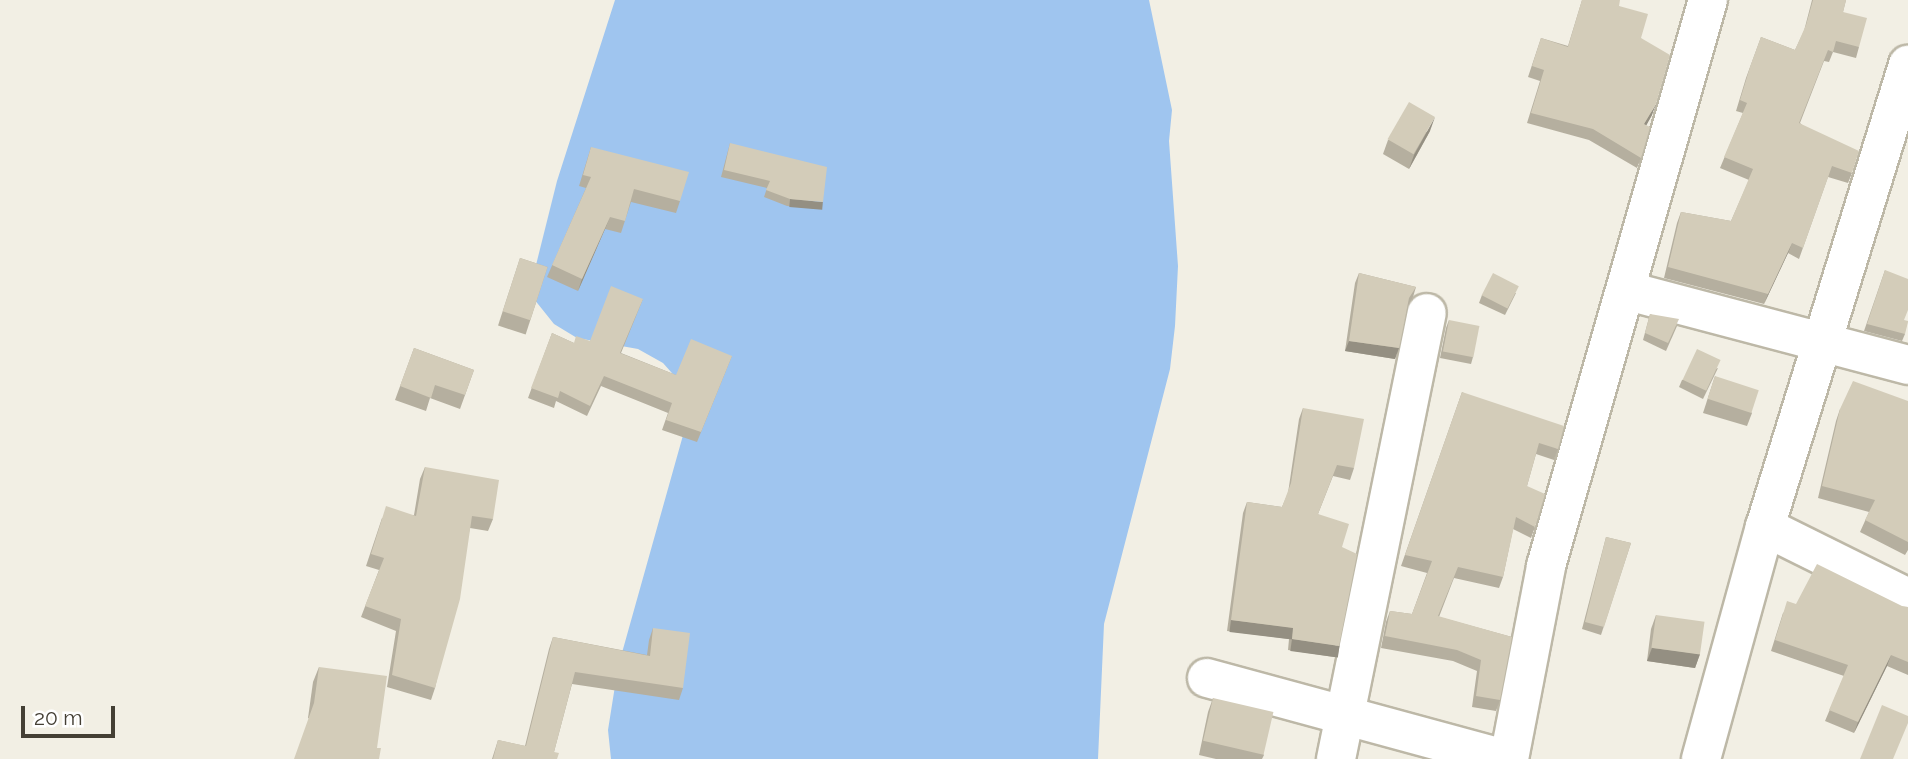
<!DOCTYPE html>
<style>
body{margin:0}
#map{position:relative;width:1908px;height:759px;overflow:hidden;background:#f2efe4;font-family:Raleway,sans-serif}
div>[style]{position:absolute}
.water>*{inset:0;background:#9fc5ef}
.roads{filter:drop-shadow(2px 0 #bdb8a7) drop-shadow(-2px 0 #bdb8a7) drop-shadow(0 2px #bdb8a7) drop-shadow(0 -2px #bdb8a7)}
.minor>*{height:38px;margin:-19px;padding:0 19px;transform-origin:19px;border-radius:19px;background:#fff}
.wall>*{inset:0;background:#b5af9f;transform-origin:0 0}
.shaded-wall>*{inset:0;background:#948f82;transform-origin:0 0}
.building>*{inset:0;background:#d3ccb9;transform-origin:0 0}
span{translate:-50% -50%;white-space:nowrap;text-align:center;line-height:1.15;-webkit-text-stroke:5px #fff;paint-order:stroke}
.scale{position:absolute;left:21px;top:706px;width:94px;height:32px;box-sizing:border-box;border:4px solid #443f34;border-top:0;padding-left:9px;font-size:21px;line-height:24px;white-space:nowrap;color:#443f34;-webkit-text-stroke:5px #fff;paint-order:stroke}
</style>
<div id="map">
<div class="water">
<i style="clip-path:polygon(615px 0,1149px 0,1172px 110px,1169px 141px,1178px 266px,1175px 326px,1170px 369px,1104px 624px,1098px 759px,611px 759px,608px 730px,618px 667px,687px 421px,687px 390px,663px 363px,638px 349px,577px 338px,554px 324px,534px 299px,534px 273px,557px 181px)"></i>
</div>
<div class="roads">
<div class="minor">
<i style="left:1628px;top:291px;width:290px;rotate:14.8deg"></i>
<i style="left:1765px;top:527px;width:160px;rotate:26.4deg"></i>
<i style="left:1207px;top:678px;width:310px;rotate:15.2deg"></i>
<i style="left:1336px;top:759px;width:455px;rotate:-78.5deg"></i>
<i style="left:1509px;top:759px;width:197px;rotate:-79.1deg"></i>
<i style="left:1546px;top:566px;width:589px;rotate:-74.03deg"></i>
<i style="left:1701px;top:759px;width:241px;rotate:-74.6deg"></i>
<i style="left:1765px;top:527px;width:484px;rotate:-72.8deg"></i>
</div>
</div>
<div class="wall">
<i style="clip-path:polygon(1582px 0,1619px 6px,1641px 38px,1652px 115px,1646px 125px,1641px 158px,1637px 168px,1589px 140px,1527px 123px,1540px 81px,1528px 77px,1541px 38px,1568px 46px)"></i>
<i style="clip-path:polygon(1812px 0,1846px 0,1843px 12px,1859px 47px,1856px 58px,1833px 52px,1829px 62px,1824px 61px,1800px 123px,1852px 173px,1848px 183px,1828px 177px,1799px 259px,1788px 253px,1764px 304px,1664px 278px,1677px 223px,1681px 212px,1731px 221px,1749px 180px,1720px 168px,1743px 113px,1736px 111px,1746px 78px,1761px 37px,1795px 50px,1804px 31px)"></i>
<i style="clip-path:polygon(1430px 131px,1409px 169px,1383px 154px,1388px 140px)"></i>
<i style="clip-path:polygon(730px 143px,820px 209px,787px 206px,764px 197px,767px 188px,721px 177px)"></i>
<i style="clip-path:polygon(591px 147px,680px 201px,676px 213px,631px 202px,621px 233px,605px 229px,578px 291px,547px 277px,586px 188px,579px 186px)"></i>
<i style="left:520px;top:258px;width:29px;height:71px;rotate:18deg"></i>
<i style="clip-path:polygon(1885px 270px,1904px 320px,1905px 334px,1902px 341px,1864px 331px)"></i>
<i style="clip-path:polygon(1359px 273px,1416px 287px,1413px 297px,1408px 305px,1395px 359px,1345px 351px,1355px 283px)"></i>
<i style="clip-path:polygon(1516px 293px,1505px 315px,1479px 303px,1482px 295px)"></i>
<i style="clip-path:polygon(643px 299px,621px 353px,676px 375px,732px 356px,697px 442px,662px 430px,668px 413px,601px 386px,587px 416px,556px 401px,554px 408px,528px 398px,552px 333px,574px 343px,590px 341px)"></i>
<i style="clip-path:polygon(1650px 314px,1677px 326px,1666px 351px,1643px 340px)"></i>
<i style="clip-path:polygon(1449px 320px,1473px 357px,1471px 364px,1440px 358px,1446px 328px)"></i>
<i style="clip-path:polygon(414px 348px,474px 370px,460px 409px,430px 398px,426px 411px,395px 400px)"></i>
<i style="clip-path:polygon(1718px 368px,1703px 399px,1679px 387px,1682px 380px)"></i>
<i style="clip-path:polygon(1715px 376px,1752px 413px,1747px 426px,1703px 413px)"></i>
<i style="clip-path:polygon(1462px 392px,1558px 449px,1554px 460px,1536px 454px,1527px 486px,1535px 527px,1531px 538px,1513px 529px,1503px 577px,1499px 588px,1454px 578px,1439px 617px,1512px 637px,1500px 700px,1496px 711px,1472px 707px,1477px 671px,1453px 661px,1381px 648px,1386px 622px,1390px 611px,1412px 614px,1427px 573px,1401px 566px)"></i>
<i style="clip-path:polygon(1908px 401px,1908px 550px,1905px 555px,1860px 532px,1869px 512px,1818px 498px,1836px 421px,1840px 409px)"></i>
<i style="clip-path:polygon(1303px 408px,1354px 468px,1350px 480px,1333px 476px,1318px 514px,1342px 547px,1334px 657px,1288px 650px,1289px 639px,1227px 631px,1243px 513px,1247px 502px,1282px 507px,1288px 493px,1299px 419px)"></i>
<i style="clip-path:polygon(425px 467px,493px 519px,488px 531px,470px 528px,435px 688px,431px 700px,387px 687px,396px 631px,361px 617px,379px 570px,366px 566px,382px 518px,414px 515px,420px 479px)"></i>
<i style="clip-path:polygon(1606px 537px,1631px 543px,1601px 635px,1582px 629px)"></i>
<i style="clip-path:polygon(1796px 604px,1908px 607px,1908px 675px,1887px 666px,1854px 733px,1825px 721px,1844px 676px,1771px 651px,1783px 613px)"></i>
<i style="clip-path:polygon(1656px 615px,1700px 654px,1695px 668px,1647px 661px,1651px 629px)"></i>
<i style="clip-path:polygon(653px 628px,683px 688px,679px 700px,572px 684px,554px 752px,557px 759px,492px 759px,498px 740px,525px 746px,549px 649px,553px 637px,647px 655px,649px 640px)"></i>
<i style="clip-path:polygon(319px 667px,377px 748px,308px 718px,313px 682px)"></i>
<i style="clip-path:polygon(1213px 698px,1264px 755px,1262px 759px,1216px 759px,1199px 755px,1208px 712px)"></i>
</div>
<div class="shaded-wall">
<i style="clip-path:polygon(1656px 104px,1652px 115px,1641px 135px,1644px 124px)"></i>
<i style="clip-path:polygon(1435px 117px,1430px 131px,1409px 169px,1414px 155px)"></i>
<i style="left:790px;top:199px;width:33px;height:8px;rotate:5deg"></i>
<i style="clip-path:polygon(610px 217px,605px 229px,578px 291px,582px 279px)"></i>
<i style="clip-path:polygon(1792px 243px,1788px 253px,1764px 304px,1768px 294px)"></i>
<i style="clip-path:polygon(1349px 341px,1399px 348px,1395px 359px,1345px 351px)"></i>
<i style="left:1231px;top:620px;width:63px;height:12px;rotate:7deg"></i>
<i style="left:1292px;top:639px;width:48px;height:12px;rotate:8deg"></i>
<i style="clip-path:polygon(1652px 648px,1700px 654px,1695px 668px,1647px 661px)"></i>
<i style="clip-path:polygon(1891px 655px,1887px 666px,1854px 733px,1858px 722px)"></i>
</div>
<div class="building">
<i style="clip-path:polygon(1582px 0,1620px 0,1619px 6px,1648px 14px,1641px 38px,1670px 55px,1656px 104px,1644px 124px,1650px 127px,1641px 158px,1593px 129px,1531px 113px,1544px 70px,1532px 66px,1541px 38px,1568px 47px)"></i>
<i style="clip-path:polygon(1813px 0,1846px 0,1843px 12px,1867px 18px,1859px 47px,1836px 41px,1833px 52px,1828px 50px,1799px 123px,1859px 151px,1852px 173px,1832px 166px,1803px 248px,1792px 243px,1768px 294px,1668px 267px,1681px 212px,1731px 221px,1753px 169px,1724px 157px,1747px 103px,1740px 100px,1750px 67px,1761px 37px,1795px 50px,1806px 25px)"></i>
<i style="left:1409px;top:102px;width:30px;height:43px;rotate:30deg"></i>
<i style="clip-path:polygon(730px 143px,827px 167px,823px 202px,790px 199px,766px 190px,770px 181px,724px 170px)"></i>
<i style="clip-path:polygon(591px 147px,689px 172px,680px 201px,634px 189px,625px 221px,610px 217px,582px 279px,552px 265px,591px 177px,583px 175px)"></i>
<i style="left:520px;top:258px;width:29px;height:56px;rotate:18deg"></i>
<i style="clip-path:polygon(1885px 270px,1908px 279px,1908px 310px,1904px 320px,1908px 321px,1908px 322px,1905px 334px,1867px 324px)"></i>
<i style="clip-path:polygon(1359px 273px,1416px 287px,1409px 298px,1399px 348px,1349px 341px)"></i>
<i style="left:1493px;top:273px;width:29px;height:25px;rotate:27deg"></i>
<i style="clip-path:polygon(611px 286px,643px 299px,620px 353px,676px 375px,691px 339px,732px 356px,701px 432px,666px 420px,672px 403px,604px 376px,590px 406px,560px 391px,558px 398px,531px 388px,552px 333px,574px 343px,576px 336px,590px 341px)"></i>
<i style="clip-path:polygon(1650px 314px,1679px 319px,1668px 343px,1645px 333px)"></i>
<i style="left:1449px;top:320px;width:31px;height:32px;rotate:11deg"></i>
<i style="clip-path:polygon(414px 348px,474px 370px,465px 395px,435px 385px,431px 398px,400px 386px)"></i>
<i style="left:1697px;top:349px;width:26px;height:34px;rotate:25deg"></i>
<i style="left:1715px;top:376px;width:46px;height:24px;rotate:18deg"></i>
<i style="clip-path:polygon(1853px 381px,1908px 401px,1908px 542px,1865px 520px,1875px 500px,1822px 486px,1840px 409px)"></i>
<i style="clip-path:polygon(1462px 392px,1564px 426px,1558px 449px,1539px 443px,1527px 486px,1545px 494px,1535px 527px,1516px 517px,1503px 577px,1458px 567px,1438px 616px,1512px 637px,1500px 700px,1476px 696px,1481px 660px,1457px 650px,1385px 636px,1390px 611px,1412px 614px,1432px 561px,1405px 555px)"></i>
<i style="clip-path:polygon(1303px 408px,1364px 419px,1354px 468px,1337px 465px,1318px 514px,1349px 524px,1342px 547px,1357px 554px,1339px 646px,1292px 639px,1293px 628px,1231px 620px,1247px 502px,1282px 507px,1291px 483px)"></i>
<i style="clip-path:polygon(425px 467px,499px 480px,493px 519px,472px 516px,460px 599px,435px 688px,392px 675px,401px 619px,365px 606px,384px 558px,371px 554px,386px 506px,416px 516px)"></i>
<i style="clip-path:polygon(1606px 537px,1631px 543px,1604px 627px,1585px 622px)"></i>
<i style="clip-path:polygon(1817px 564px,1902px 606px,1908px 607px,1908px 662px,1891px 655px,1858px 722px,1829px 710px,1848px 665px,1775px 640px,1787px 601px,1796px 604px)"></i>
<i style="left:1656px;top:615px;width:49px;height:33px;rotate:8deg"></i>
<i style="clip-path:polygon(653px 628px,690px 633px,683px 688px,575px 672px,554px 752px,559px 753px,557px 759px,493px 759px,498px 740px,526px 746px,553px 637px,650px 656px)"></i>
<i style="clip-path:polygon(319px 667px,387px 676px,377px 748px,381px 748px,379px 759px,294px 759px,314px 703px)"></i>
<i style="left:1213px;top:698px;width:62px;height:44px;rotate:13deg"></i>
<i style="clip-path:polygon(1882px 705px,1908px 716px,1908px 723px,1893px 759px,1860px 759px)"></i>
</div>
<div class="scale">20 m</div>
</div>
